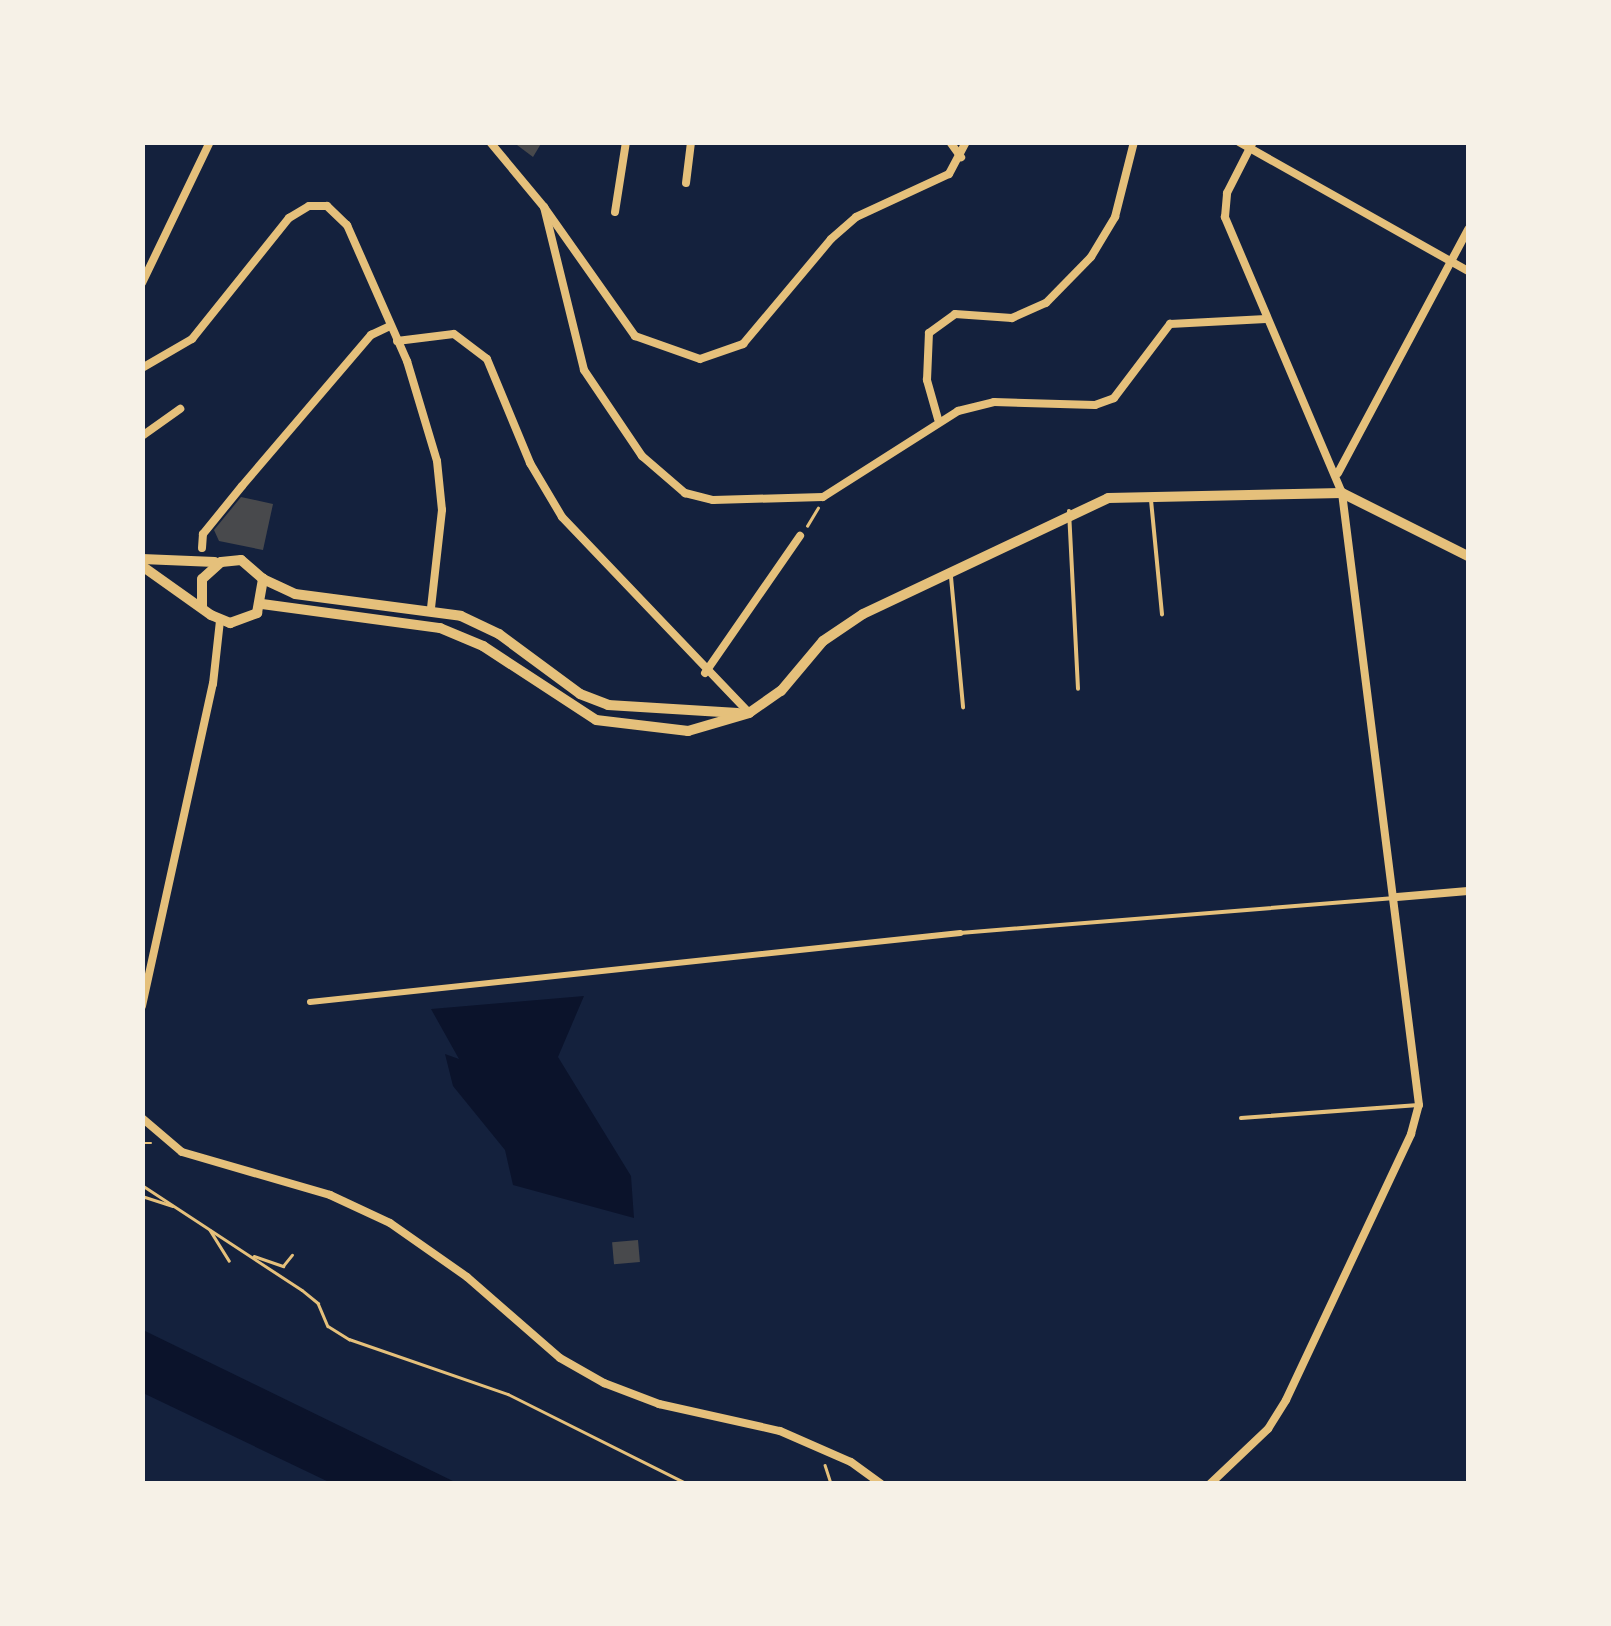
<!DOCTYPE html>
<style>
body{margin:0}
#map{position:relative;width:1611px;height:1626px;overflow:hidden;background:#14213d;font-family:"Sofia Sans Condensed",sans-serif}
div>[style]{position:absolute}
.water>*{inset:0;background:#0b132b}
.building>*{inset:0;background:#48494c;transform-origin:0 0}
.path>*{height:2.5px;margin:-1.25px;padding:0 1.25px;transform-origin:1.25px;border-radius:1.25px;background:#e5c07b}
.service>*{height:4px;margin:-2px;padding:0 2px;transform-origin:2px;border-radius:2px;background:#e5c07b}
.pedestrian>*{height:6px;margin:-3px;padding:0 3px;transform-origin:3px;border-radius:3px;background:#e5c07b}
.minor>*{height:8px;margin:-4px;padding:0 4px;transform-origin:4px;border-radius:4px;background:#e5c07b}
.tertiary>*{height:10px;margin:-5px;padding:0 5px;transform-origin:5px;border-radius:5px;background:#e5c07b}
span{translate:-50% -50%;white-space:nowrap;text-align:center;line-height:1.15;-webkit-text-stroke:10px #f6f1e7;paint-order:stroke}
.frame{position:absolute;inset:0;border:145px solid #f6f1e7;pointer-events:none}
</style>
<div id="map">
<div class="water">
<i style="clip-path:polygon(584px 996px,558px 1057px,631px 1176px,634px 1218px,513px 1185px,505px 1150px,453px 1086px,445px 1054px,459px 1059px,431px 1009px)"></i>
<i style="clip-path:polygon(142px 1330px,143px 1330px,457px 1483px,331px 1483px,143px 1393px)"></i>
</div>
<div class="building">
<i style="clip-path:polygon(513px 142px,542px 142px,533px 157px)"></i>
<i style="clip-path:polygon(241px 497px,273px 504px,263px 550px,219px 541px,214px 530px)"></i>
<i style="left:638px;top:1240px;width:22px;height:26px;rotate:85deg"></i>
</div>
<div class="path">
<i style="left:807px;top:526px;width:21px;rotate:-59deg"></i>
<i style="left:142px;top:1061px;width:1px"></i>
<i style="left:142px;top:1143px;width:9px"></i>
<i style="left:142px;top:1185px;width:191px;rotate:33.3deg"></i>
<i style="left:302px;top:1290px;width:21px;rotate:39deg"></i>
<i style="left:318px;top:1303px;width:25px;rotate:67deg"></i>
<i style="left:328px;top:1326px;width:25px;rotate:32deg"></i>
<i style="left:349px;top:1339px;width:168px;rotate:19.1deg"></i>
<i style="left:508px;top:1394px;width:201px;rotate:26.6deg"></i>
<i style="left:142px;top:1196px;width:32px;rotate:18deg"></i>
<i style="left:210px;top:1230px;width:36px;rotate:58deg"></i>
<i style="left:254px;top:1256px;width:31px;rotate:19deg"></i>
<i style="left:283px;top:1266px;width:14px;rotate:-51deg"></i>
<i style="left:825px;top:1465px;width:20px;rotate:72deg"></i>
<i style="left:142px;top:1482px;width:4px;rotate:27deg"></i>
</div>
<div class="service">
<i style="left:1151px;top:500px;width:115px;rotate:84.5deg"></i>
<i style="left:1069px;top:511px;width:178px;rotate:87.1deg"></i>
<i style="left:951px;top:577px;width:131px;rotate:84.7deg"></i>
<i style="left:960px;top:933px;width:433px;rotate:-4.6deg"></i>
<i style="left:1241px;top:1118px;width:178px;rotate:-4.2deg"></i>
</div>
<div class="pedestrian">
<i style="left:310px;top:1002px;width:654px;rotate:-6.06deg"></i>
</div>
<div class="minor">
<i style="left:490px;top:142px;width:85px;rotate:50.3deg"></i>
<i style="left:544px;top:207px;width:168px;rotate:76.2deg"></i>
<i style="left:584px;top:370px;width:104px;rotate:56deg"></i>
<i style="left:642px;top:456px;width:57px;rotate:40.7deg"></i>
<i style="left:685px;top:493px;width:29px;rotate:14deg"></i>
<i style="left:713px;top:500px;width:110px;rotate:-1.6deg"></i>
<i style="left:823px;top:497px;width:160px;rotate:-32.5deg"></i>
<i style="left:958px;top:411px;width:37px;rotate:-14deg"></i>
<i style="left:994px;top:402px;width:101px;rotate:1.7deg"></i>
<i style="left:1095px;top:405px;width:20px;rotate:-20deg"></i>
<i style="left:1114px;top:398px;width:93px;rotate:-52.9deg"></i>
<i style="left:1170px;top:324px;width:96px;rotate:-3deg"></i>
<i style="left:950px;top:142px;width:19px;rotate:54deg"></i>
<i style="left:1239px;top:142px;width:263px;rotate:29.4deg"></i>
<i style="left:686px;top:183px;width:41px;rotate:-83deg"></i>
<i style="left:544px;top:207px;width:158px;rotate:54.8deg"></i>
<i style="left:635px;top:336px;width:69px;rotate:19.5deg"></i>
<i style="left:700px;top:359px;width:46px;rotate:-19.2deg"></i>
<i style="left:743px;top:344px;width:137px;rotate:-50deg"></i>
<i style="left:831px;top:239px;width:33px;rotate:-41deg"></i>
<i style="left:856px;top:217px;width:102px;rotate:-24.8deg"></i>
<i style="left:949px;top:174px;width:36px;rotate:-62deg"></i>
<i style="left:615px;top:212px;width:71px;rotate:-81.1deg"></i>
<i style="left:142px;top:283px;width:157px;rotate:-64.3deg"></i>
<i style="left:397px;top:341px;width:57px;rotate:-7deg"></i>
<i style="left:454px;top:334px;width:41px;rotate:37.1deg"></i>
<i style="left:487px;top:359px;width:113px;rotate:67.5deg"></i>
<i style="left:530px;top:463px;width:63px;rotate:59.3deg"></i>
<i style="left:562px;top:517px;width:271px;rotate:46.3deg"></i>
<i style="left:142px;top:368px;width:58px;rotate:-30.1deg"></i>
<i style="left:192px;top:339px;width:155px;rotate:-51.3deg"></i>
<i style="left:289px;top:218px;width:23px;rotate:-31deg"></i>
<i style="left:309px;top:206px;width:18px"></i>
<i style="left:327px;top:206px;width:28px;rotate:44deg"></i>
<i style="left:347px;top:225px;width:149px;rotate:66.2deg"></i>
<i style="left:407px;top:361px;width:104px;rotate:73.3deg"></i>
<i style="left:437px;top:461px;width:49px;rotate:84.2deg"></i>
<i style="left:442px;top:510px;width:99px;rotate:96.4deg"></i>
<i style="left:938px;top:419px;width:41px;rotate:-105.8deg"></i>
<i style="left:927px;top:380px;width:47px;rotate:-87.6deg"></i>
<i style="left:929px;top:333px;width:32px;rotate:-36deg"></i>
<i style="left:955px;top:314px;width:57px;rotate:4deg"></i>
<i style="left:1012px;top:318px;width:37px;rotate:-24deg"></i>
<i style="left:1046px;top:303px;width:64px;rotate:-45.6deg"></i>
<i style="left:1091px;top:257px;width:47px;rotate:-59deg"></i>
<i style="left:1115px;top:217px;width:77px;rotate:-75.8deg"></i>
<i style="left:142px;top:436px;width:47px;rotate:-35.4deg"></i>
<i style="left:1338px;top:473px;width:276px;rotate:-61.9deg"></i>
<i style="left:202px;top:548px;width:14px;rotate:-86deg"></i>
<i style="left:203px;top:534px;width:62px;rotate:-50.9deg"></i>
<i style="left:242px;top:486px;width:199px;rotate:-49.5deg"></i>
<i style="left:371px;top:335px;width:19px;rotate:-25deg"></i>
<i style="left:705px;top:673px;width:167px;rotate:-55.3deg"></i>
<i style="left:1397px;top:897px;width:71px;rotate:-4.8deg"></i>
<i style="left:142px;top:1006px;width:330px;rotate:-77.6deg"></i>
<i style="left:213px;top:684px;width:63px;rotate:-83.7deg"></i>
<i style="left:142px;top:1118px;width:52px;rotate:40.4deg"></i>
<i style="left:182px;top:1152px;width:154px;rotate:16.2deg"></i>
<i style="left:330px;top:1195px;width:66px;rotate:25deg"></i>
<i style="left:390px;top:1223px;width:94px;rotate:35deg"></i>
<i style="left:467px;top:1277px;width:123px;rotate:41.1deg"></i>
<i style="left:560px;top:1358px;width:51px;rotate:29.6deg"></i>
<i style="left:604px;top:1383px;width:59px;rotate:20.9deg"></i>
<i style="left:659px;top:1404px;width:124px;rotate:12.6deg"></i>
<i style="left:780px;top:1431px;width:77px;rotate:23.6deg"></i>
<i style="left:851px;top:1462px;width:37px;rotate:36deg"></i>
<i style="left:1210px;top:1484px;width:80px;rotate:-43.5deg"></i>
<i style="left:1268px;top:1429px;width:34px;rotate:-58deg"></i>
<i style="left:1286px;top:1400px;width:294px;rotate:-64.8deg"></i>
<i style="left:1411px;top:1134px;width:30px;rotate:-75deg"></i>
<i style="left:1419px;top:1105px;width:617px;rotate:-97.17deg"></i>
<i style="left:1342px;top:493px;width:300px;rotate:-113deg"></i>
<i style="left:1225px;top:217px;width:24px;rotate:-85deg"></i>
<i style="left:1227px;top:193px;width:57px;rotate:-63deg"></i>
</div>
<div class="tertiary">
<i style="left:142px;top:559px;width:73px;rotate:2.4deg"></i>
<i style="left:142px;top:566px;width:85px;rotate:35.4deg"></i>
<i style="left:211px;top:615px;width:21px;rotate:23deg"></i>
<i style="left:230px;top:623px;width:29px;rotate:-20deg"></i>
<i style="left:257px;top:613px;width:35px;rotate:-80deg"></i>
<i style="left:263px;top:579px;width:29px;rotate:-139deg"></i>
<i style="left:241px;top:560px;width:20px;rotate:174deg"></i>
<i style="left:221px;top:562px;width:25px;rotate:138deg"></i>
<i style="left:202px;top:579px;width:27px;rotate:90deg"></i>
<i style="left:263px;top:579px;width:35px;rotate:25deg"></i>
<i style="left:295px;top:594px;width:167px;rotate:7.5deg"></i>
<i style="left:461px;top:616px;width:42px;rotate:25.3deg"></i>
<i style="left:499px;top:634px;width:101px;rotate:36.5deg"></i>
<i style="left:580px;top:694px;width:30px;rotate:21deg"></i>
<i style="left:608px;top:705px;width:130px;rotate:3.5deg"></i>
<i style="left:262px;top:604px;width:180px;rotate:7.7deg"></i>
<i style="left:440px;top:628px;width:47px;rotate:22.7deg"></i>
<i style="left:483px;top:646px;width:135px;rotate:33.2deg"></i>
<i style="left:596px;top:720px;width:93px;rotate:6.8deg"></i>
<i style="left:688px;top:731px;width:64px;rotate:-16.4deg"></i>
<i style="left:749px;top:713px;width:39px;rotate:-35deg"></i>
<i style="left:781px;top:691px;width:65px;rotate:-50deg"></i>
<i style="left:823px;top:641px;width:48px;rotate:-34deg"></i>
<i style="left:863px;top:614px;width:271px;rotate:-25.3deg"></i>
<i style="left:1108px;top:498px;width:234px;rotate:-1.2deg"></i>
<i style="left:1342px;top:493px;width:141px;rotate:26.6deg"></i>
</div>
<div class="frame"></div>
</div>
